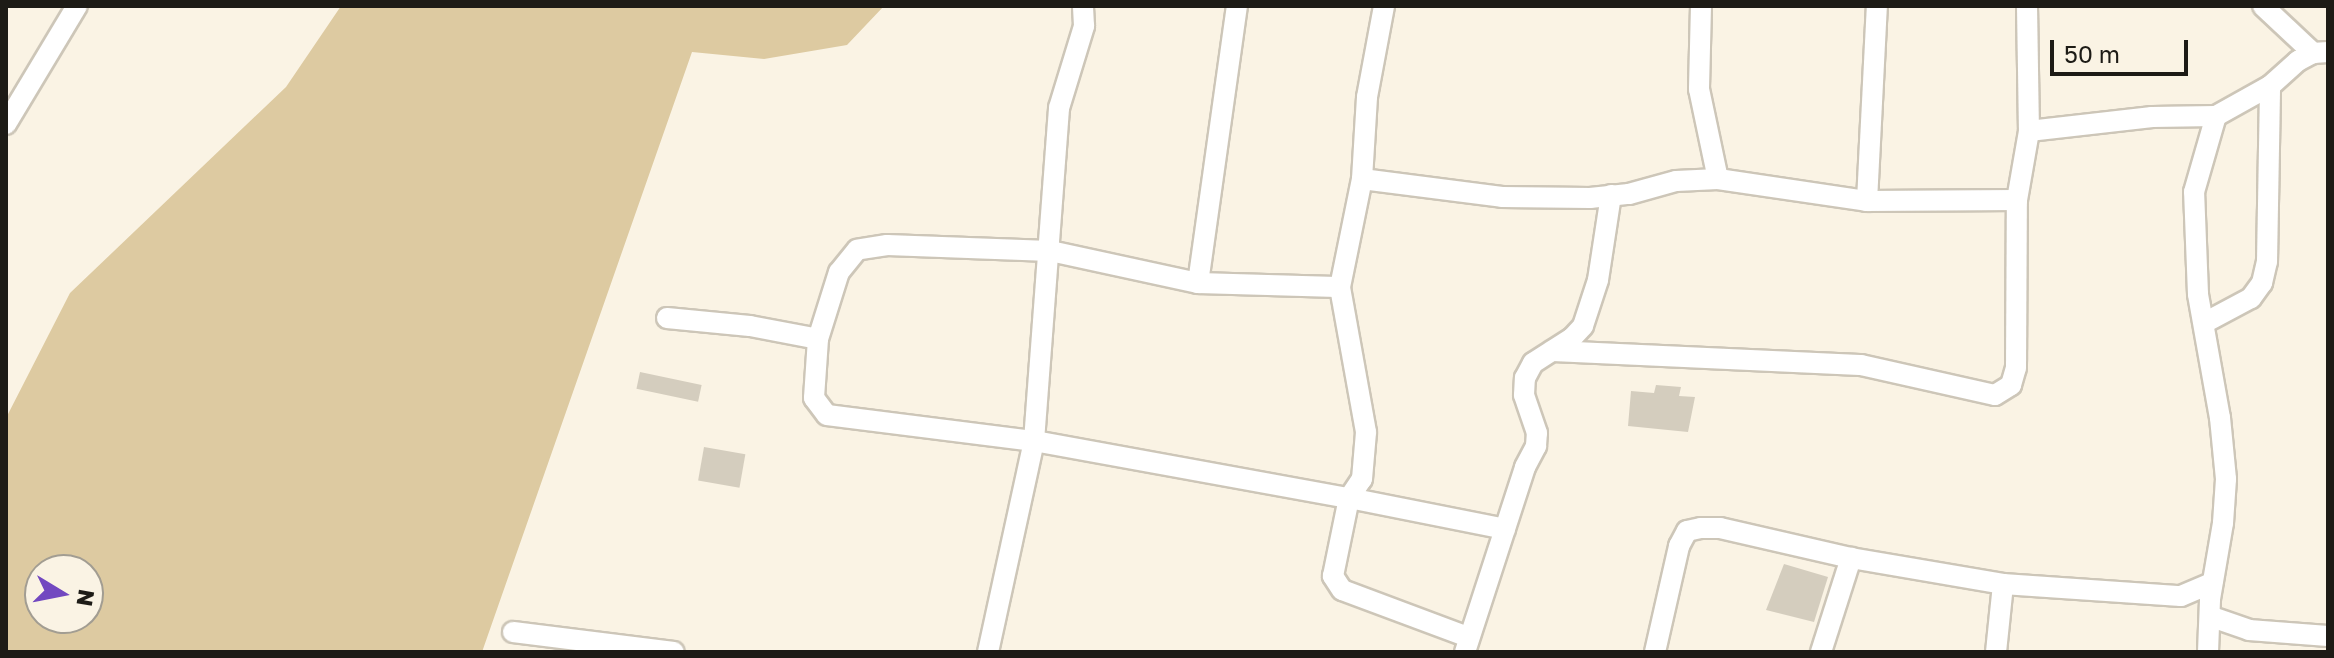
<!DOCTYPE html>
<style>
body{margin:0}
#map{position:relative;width:2334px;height:658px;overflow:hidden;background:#faf3e4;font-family:"Golos Text",sans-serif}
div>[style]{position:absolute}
.green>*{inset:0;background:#ddcaa1}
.building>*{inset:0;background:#d4cdbe;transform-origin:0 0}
.roads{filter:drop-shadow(2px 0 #cdc6b8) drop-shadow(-2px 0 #cdc6b8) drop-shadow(0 2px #cdc6b8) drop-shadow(0 -2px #cdc6b8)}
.minor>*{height:20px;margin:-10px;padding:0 10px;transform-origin:10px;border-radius:10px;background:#fff}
span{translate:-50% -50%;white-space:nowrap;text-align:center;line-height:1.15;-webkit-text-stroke:6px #faf3e4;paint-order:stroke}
.frame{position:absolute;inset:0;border:8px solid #1d1b16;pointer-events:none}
.north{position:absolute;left:24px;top:554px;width:80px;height:80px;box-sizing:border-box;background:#faf3e4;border:2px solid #a29d92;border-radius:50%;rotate:100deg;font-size:22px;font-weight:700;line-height:32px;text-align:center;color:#1d1b16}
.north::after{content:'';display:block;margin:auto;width:28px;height:36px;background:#7248c0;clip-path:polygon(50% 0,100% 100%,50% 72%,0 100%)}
.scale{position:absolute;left:2050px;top:40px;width:138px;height:36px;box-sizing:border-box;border:4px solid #1d1b16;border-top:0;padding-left:10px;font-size:24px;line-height:28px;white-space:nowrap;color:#1d1b16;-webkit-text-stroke:6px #faf3e4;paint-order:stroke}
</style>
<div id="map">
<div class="green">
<i style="clip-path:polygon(evenodd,341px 6px,884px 6px,847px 45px,764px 59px,692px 52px,482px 652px,6px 652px,6px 418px,70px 293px,286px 87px,341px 6px,40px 570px,88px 570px,88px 618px,40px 618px,40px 570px)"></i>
</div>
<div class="building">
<i style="left:640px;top:372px;width:63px;height:17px;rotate:12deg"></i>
<i style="clip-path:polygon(1656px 385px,1681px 387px,1679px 396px,1695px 397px,1688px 432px,1628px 426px,1631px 391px,1654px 393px)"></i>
<i style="left:704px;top:447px;width:42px;height:34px;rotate:10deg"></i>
<i style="clip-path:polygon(1784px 564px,1828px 577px,1814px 622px,1766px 610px)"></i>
</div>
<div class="roads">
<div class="minor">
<i style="left:1701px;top:6px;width:83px;rotate:91.4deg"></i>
<i style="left:1699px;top:89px;width:92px;rotate:78.1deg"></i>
<i style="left:2027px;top:6px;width:125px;rotate:89.1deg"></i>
<i style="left:2263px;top:6px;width:69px;rotate:43.2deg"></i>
<i style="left:6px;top:124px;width:138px;rotate:-59deg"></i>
<i style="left:1362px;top:179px;width:141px;rotate:7.3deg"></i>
<i style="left:1502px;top:197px;width:88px;rotate:0.7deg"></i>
<i style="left:1590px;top:198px;width:39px;rotate:-6deg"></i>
<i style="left:1629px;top:194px;width:49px;rotate:-15.5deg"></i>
<i style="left:1676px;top:181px;width:42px;rotate:-2.7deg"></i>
<i style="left:1718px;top:179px;width:151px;rotate:8.4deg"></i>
<i style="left:1867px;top:201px;width:150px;rotate:-0.4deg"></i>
<i style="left:2017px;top:200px;width:70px;rotate:-80.1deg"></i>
<i style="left:2029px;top:131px;width:124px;rotate:-6.5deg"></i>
<i style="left:2152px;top:117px;width:64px;rotate:-0.9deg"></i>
<i style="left:2216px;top:116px;width:62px;rotate:-29.1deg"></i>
<i style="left:2270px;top:86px;width:38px;rotate:-42deg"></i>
<i style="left:2298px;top:61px;width:17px;rotate:-28deg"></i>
<i style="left:2313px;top:53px;width:15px;rotate:-4deg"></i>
<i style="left:1867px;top:201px;width:195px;rotate:-87.1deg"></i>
<i style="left:1198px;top:283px;width:280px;rotate:-82deg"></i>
<i style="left:1340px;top:287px;width:110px;rotate:-78.5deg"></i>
<i style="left:1362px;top:179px;width:82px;rotate:-86.5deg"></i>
<i style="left:1367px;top:97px;width:93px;rotate:-79.4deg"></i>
<i style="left:667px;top:318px;width:83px;rotate:5.5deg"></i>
<i style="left:750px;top:326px;width:69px;rotate:10.8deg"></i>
<i style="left:2206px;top:322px;width:51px;rotate:-28.1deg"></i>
<i style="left:2251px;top:298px;width:19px;rotate:-54deg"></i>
<i style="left:2262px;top:283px;width:22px;rotate:-77deg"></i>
<i style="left:2267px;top:262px;width:176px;rotate:-89deg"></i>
<i style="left:1552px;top:351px;width:309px;rotate:2.6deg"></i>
<i style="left:1861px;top:365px;width:137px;rotate:12.6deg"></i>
<i style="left:1995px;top:395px;width:19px;rotate:-32deg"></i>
<i style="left:2011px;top:385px;width:18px;rotate:-74deg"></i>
<i style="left:2016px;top:368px;width:168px;rotate:-89.7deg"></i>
<i style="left:2212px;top:617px;width:39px;rotate:19deg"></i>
<i style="left:2249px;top:630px;width:79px;rotate:4.3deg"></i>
<i style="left:513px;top:632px;width:162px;rotate:7.1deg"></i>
<i style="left:1468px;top:637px;width:134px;rotate:-159.5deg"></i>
<i style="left:1342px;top:590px;width:17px;rotate:-123deg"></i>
<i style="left:1333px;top:576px;width:80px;rotate:-78.4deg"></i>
<i style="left:1349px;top:498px;width:23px;rotate:-56deg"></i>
<i style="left:1362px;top:479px;width:47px;rotate:-85.1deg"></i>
<i style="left:1366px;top:432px;width:147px;rotate:-100.2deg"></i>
<i style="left:1340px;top:287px;width:142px;rotate:-178.4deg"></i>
<i style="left:1198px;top:283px;width:151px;rotate:-167.8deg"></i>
<i style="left:1050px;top:251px;width:163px;rotate:-177.9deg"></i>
<i style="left:887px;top:245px;width:30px;rotate:171deg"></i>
<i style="left:857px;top:250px;width:28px;rotate:129deg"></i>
<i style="left:839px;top:272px;width:70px;rotate:107.4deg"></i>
<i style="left:818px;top:339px;width:59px;rotate:93.9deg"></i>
<i style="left:814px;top:398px;width:21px;rotate:53deg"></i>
<i style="left:827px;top:415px;width:209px;rotate:7.2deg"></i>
<i style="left:1034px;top:441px;width:320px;rotate:10.3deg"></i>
<i style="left:1349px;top:498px;width:159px;rotate:11.2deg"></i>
<i style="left:988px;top:652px;width:216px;rotate:-77.7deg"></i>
<i style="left:1034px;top:441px;width:334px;rotate:-85.7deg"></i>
<i style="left:1059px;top:108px;width:86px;rotate:-73deg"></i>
<i style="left:1084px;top:26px;width:20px;rotate:-93deg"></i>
<i style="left:1465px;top:652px;width:194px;rotate:-72deg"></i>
<i style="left:1525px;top:467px;width:24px;rotate:-62deg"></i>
<i style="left:1536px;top:446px;width:13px;rotate:-86deg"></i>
<i style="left:1537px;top:433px;width:40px;rotate:-108.9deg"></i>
<i style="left:1524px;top:395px;width:17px;rotate:-87deg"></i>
<i style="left:1525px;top:378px;width:17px;rotate:-62deg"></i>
<i style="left:1533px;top:363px;width:46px;rotate:-32.7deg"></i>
<i style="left:1572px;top:338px;width:16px;rotate:-47deg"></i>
<i style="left:1583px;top:326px;width:48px;rotate:-71.9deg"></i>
<i style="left:1598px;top:280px;width:86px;rotate:-81.3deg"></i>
<i style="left:1655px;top:652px;width:109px;rotate:-77.2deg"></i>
<i style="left:1679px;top:546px;width:17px;rotate:-62deg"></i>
<i style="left:1687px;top:531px;width:14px;rotate:-12deg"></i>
<i style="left:1701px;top:528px;width:19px"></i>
<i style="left:1720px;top:528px;width:134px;rotate:12.9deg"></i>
<i style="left:1851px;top:558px;width:154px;rotate:9.7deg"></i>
<i style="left:2003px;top:584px;width:178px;rotate:3.9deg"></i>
<i style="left:2181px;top:596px;width:34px;rotate:-23deg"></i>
<i style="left:1821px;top:652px;width:99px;rotate:-72.3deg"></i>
<i style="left:1996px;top:652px;width:68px;rotate:-84.1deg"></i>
<i style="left:2208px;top:652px;width:53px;rotate:-87.8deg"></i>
<i style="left:2210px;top:599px;width:77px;rotate:-80.3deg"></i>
<i style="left:2223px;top:523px;width:44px;rotate:-86.1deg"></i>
<i style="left:2226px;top:479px;width:61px;rotate:-95.6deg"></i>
<i style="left:2220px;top:418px;width:126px;rotate:-100.1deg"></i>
<i style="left:2198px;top:294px;width:102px;rotate:-92.2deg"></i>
<i style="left:2194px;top:192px;width:79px;rotate:-73.9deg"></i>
</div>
</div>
<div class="frame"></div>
<div class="north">N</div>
<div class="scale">50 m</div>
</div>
